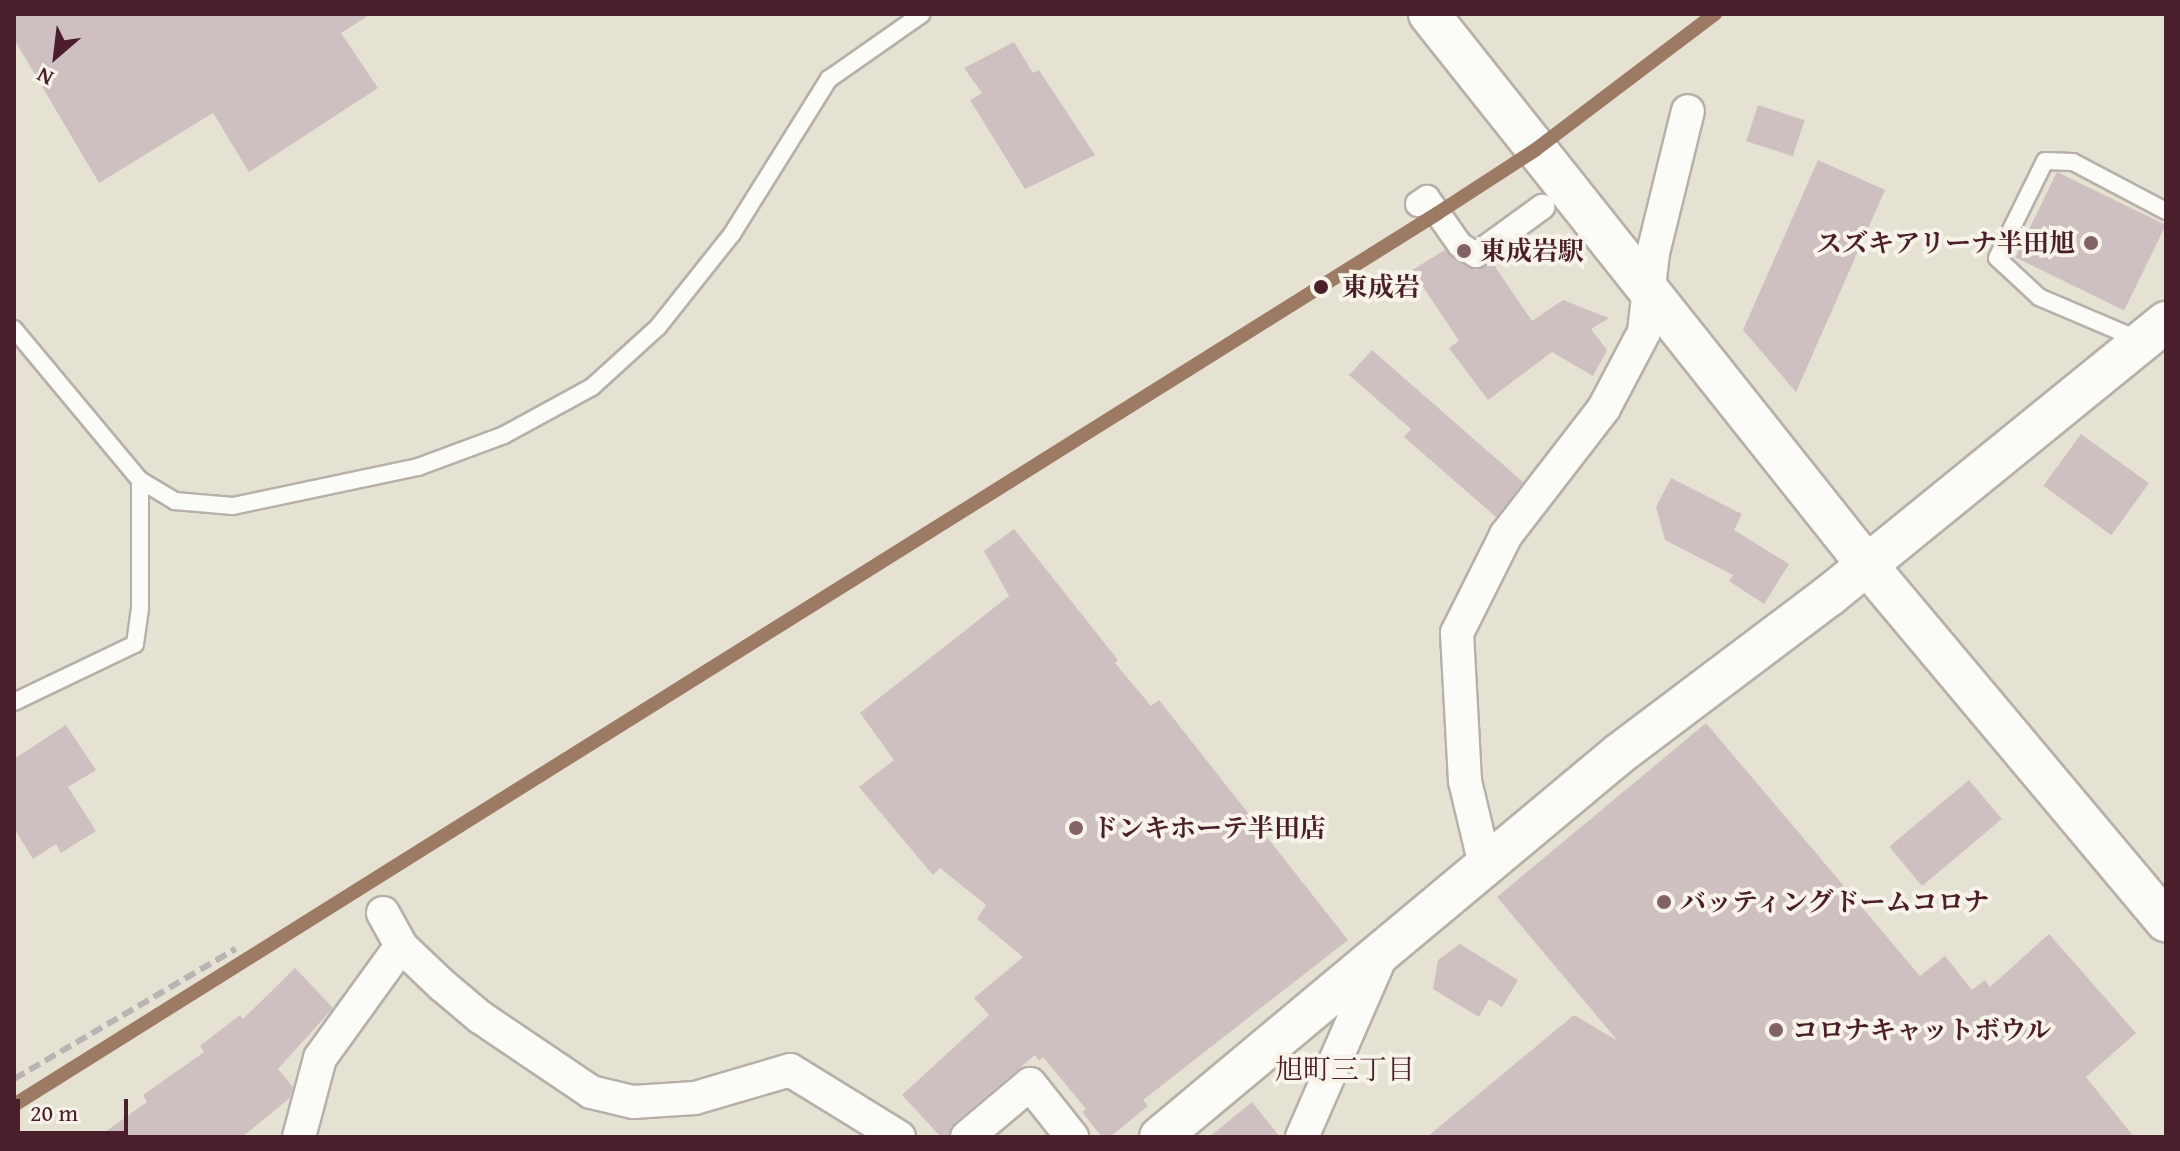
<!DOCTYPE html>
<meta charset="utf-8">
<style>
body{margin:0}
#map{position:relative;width:2180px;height:1151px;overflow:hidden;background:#e6e2d3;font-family:"Gentium Book Plus","Noto Serif JP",serif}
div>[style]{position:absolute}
.building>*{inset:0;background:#cec0c1;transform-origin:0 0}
.roads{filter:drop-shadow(2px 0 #b7b0a9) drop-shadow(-2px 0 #b7b0a9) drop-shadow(0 2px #b7b0a9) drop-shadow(0 -2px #b7b0a9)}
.service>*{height:16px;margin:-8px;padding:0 8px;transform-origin:8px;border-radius:8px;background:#fbfbf8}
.pedestrian>*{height:24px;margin:-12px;padding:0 12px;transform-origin:12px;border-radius:12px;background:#fbfbf8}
.minor>*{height:32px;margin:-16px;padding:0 16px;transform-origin:16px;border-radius:16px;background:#fbfbf8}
.tertiary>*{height:40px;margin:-20px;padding:0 20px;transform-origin:20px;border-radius:20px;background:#fbfbf8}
.rail>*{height:6px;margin-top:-3px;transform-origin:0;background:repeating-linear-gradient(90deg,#b9b3b3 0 12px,transparent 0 18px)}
.rail-1>*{height:14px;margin:-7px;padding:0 7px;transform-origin:7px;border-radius:7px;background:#9d7a63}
.dots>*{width:22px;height:22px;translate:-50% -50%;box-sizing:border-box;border:4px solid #f7f3e8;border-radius:50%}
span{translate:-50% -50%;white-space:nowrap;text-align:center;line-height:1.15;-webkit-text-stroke:8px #f7f3e8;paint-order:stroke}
.poi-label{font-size:26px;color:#4a1f2b;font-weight:700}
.right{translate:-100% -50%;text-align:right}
.left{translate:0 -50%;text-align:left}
.stop-label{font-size:26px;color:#4a1f2b;font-weight:700}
.neighbourhood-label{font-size:28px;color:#4a1f2b}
.frame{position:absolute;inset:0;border:16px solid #4a1f2b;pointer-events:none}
.north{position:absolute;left:16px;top:16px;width:80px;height:80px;-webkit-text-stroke:6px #f7f3e8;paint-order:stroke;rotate:208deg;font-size:22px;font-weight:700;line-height:32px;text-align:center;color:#4a1f2b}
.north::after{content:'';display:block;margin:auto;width:28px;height:36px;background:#4a1f2b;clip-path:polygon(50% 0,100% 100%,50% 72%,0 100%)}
.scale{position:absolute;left:16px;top:1099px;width:112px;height:36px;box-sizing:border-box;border:4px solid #4a1f2b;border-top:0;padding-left:10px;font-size:24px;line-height:28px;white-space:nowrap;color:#4a1f2b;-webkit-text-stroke:6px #f7f3e8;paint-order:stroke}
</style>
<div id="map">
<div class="building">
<i style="clip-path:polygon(14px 14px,371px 14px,341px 33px,378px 88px,249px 172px,213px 113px,99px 183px,14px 39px)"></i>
<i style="clip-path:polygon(1014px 42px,1033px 73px,1039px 70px,1095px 155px,1025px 189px,970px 100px,982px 93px,964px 68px)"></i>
<i style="left:1758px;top:105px;width:49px;height:38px;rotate:18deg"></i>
<i style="clip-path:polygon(1818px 160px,1885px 190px,1796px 392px,1743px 330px)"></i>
<i style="left:2057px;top:172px;width:121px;height:95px;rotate:26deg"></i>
<i style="clip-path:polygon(1445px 250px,1476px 270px,1492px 262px,1532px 321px,1563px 300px,1609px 318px,1591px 329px,1607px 350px,1593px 376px,1552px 352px,1488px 400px,1449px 348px,1459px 341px,1412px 270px)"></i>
<i style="clip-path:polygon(1372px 350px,1523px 482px,1496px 517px,1404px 437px,1411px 429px,1349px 375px)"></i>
<i style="left:2081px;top:434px;width:84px;height:64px;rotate:36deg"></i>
<i style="clip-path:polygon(1671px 478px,1742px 514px,1734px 530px,1789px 564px,1764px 604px,1729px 581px,1733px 575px,1665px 540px,1656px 507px)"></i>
<i style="clip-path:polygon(1014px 529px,1118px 660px,1115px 663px,1151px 706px,1159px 700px,1348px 940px,1143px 1100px,1148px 1106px,1110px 1137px,1102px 1137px,1082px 1112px,1086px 1109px,1043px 1057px,1039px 1061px,1035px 1055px,955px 1122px,948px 1137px,941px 1137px,902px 1095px,989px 1015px,974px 998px,1023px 957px,977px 919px,986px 905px,940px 868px,933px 875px,859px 787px,894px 760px,860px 713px,1009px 596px,984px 551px)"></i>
<i style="clip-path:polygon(1706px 723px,1920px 976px,1945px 956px,1972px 990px,1985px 980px,1990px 987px,2049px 934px,2136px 1033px,2086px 1077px,2134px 1137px,1427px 1137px,1574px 1015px,1618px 1041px,1497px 897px)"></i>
<i style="clip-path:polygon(66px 725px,96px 770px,68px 787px,96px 831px,61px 853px,56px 844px,33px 859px,14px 828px,14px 759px)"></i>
<i style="left:1969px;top:780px;width:51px;height:104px;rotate:50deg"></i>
<i style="clip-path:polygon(1460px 944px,1518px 980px,1502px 1007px,1489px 999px,1479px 1017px,1433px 989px,1438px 960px)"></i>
<i style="clip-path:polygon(295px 968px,333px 1008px,278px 1069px,293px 1087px,290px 1098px,242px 1137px,98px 1137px,147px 1102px,143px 1095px,204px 1052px,200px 1046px,240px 1015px,243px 1019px)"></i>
<i style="clip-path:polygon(1252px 1102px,1280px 1137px,1209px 1137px)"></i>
</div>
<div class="roads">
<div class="service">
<i style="left:14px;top:329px;width:197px;rotate:50.2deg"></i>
<i style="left:140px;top:480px;width:41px;rotate:31deg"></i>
<i style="left:175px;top:501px;width:58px;rotate:4.9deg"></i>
<i style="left:233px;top:506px;width:189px;rotate:-11.9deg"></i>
<i style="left:418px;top:467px;width:92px;rotate:-20.4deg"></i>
<i style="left:504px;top:435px;width:100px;rotate:-28.6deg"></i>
<i style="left:592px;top:387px;width:89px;rotate:-42.3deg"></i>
<i style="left:658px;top:327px;width:119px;rotate:-51.5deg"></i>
<i style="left:732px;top:234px;width:183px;rotate:-58deg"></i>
<i style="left:829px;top:79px;width:113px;rotate:-35deg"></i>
<i style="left:2142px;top:341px;width:112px;rotate:-156.9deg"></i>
<i style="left:2039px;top:297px;width:57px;rotate:-137.1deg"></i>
<i style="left:1997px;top:258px;width:108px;rotate:-63.7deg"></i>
<i style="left:2045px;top:161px;width:28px;rotate:2deg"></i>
<i style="left:2073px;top:162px;width:105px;rotate:27.8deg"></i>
<i style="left:14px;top:702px;width:134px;rotate:-25.6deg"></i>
<i style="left:135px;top:644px;width:37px;rotate:-82deg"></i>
<i style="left:140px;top:607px;width:127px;rotate:-90deg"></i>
</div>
<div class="pedestrian">
<i style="left:1418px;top:204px;width:11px;rotate:-34deg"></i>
<i style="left:1427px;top:198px;width:57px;rotate:54.9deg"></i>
<i style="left:1460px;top:245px;width:19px;rotate:32deg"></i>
<i style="left:1476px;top:255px;width:82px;rotate:-36deg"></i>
</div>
<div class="minor">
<i style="left:1485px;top:865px;width:86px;rotate:-103.4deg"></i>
<i style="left:1465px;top:781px;width:148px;rotate:-93.1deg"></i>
<i style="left:1457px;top:633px;width:110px;rotate:-63.4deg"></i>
<i style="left:1506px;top:535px;width:160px;rotate:-52.3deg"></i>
<i style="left:1604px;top:408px;width:86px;rotate:-62.2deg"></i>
<i style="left:1644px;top:332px;width:80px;rotate:-83.5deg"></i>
<i style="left:1653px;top:253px;width:146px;rotate:-76.2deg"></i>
<i style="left:383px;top:913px;width:38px;rotate:61deg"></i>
<i style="left:401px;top:946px;width:57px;rotate:43.6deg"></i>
<i style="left:442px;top:985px;width:50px;rotate:40.1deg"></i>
<i style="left:480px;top:1017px;width:134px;rotate:34deg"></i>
<i style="left:591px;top:1092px;width:43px;rotate:13.4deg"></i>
<i style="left:633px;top:1102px;width:62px;rotate:-3.7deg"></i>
<i style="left:695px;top:1098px;width:99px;rotate:-16.4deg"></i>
<i style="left:790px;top:1070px;width:128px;rotate:31.6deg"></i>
<i style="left:299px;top:1137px;width:82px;rotate:-75.1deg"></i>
<i style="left:320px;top:1058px;width:138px;rotate:-54.1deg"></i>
<i style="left:967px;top:1137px;width:82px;rotate:-40.1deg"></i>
<i style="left:1030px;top:1084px;width:68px;rotate:51.6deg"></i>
<i style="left:1302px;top:1137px;width:200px;rotate:-66.4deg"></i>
</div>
<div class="tertiary">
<i style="left:1429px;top:14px;width:704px;rotate:51.52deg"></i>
<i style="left:1867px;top:565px;width:465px;rotate:50deg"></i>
<i style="left:1160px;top:1137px;width:598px;rotate:-39.84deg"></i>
<i style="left:1619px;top:754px;width:264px;rotate:-37deg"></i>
<i style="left:1830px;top:595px;width:433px;rotate:-39.1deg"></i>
</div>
</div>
<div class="rail">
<i style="left:14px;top:1079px;width:257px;rotate:-30.4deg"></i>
</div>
<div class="rail-1">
<i style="left:14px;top:1105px;width:1680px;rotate:-32.06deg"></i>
<i style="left:1438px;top:213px;width:116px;rotate:-33deg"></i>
<i style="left:1535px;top:150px;width:226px;rotate:-37.1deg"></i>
</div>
<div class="dots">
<i style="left:2091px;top:243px;background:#816366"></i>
<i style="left:1464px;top:251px;background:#816366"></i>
<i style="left:1321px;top:287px;background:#4a1f2b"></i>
<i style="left:1076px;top:828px;background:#816366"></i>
<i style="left:1664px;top:902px;background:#816366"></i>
<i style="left:1776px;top:1030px;background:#816366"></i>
</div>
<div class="poi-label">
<span class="right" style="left:2075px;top:243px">スズキアリーナ半田旭</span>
<span class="left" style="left:1480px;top:251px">東成岩駅</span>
<span class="left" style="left:1092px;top:828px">ドンキホーテ半田店</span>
<span class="left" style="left:1680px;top:902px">バッティングドームコロナ</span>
<span class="left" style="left:1792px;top:1030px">コロナキャットボウル</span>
</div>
<div class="stop-label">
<span class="left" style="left:1342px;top:287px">東成岩</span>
</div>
<div class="neighbourhood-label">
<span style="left:1345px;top:1069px">旭町三丁目</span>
</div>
<div class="frame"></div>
<div class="north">N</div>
<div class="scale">20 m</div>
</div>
